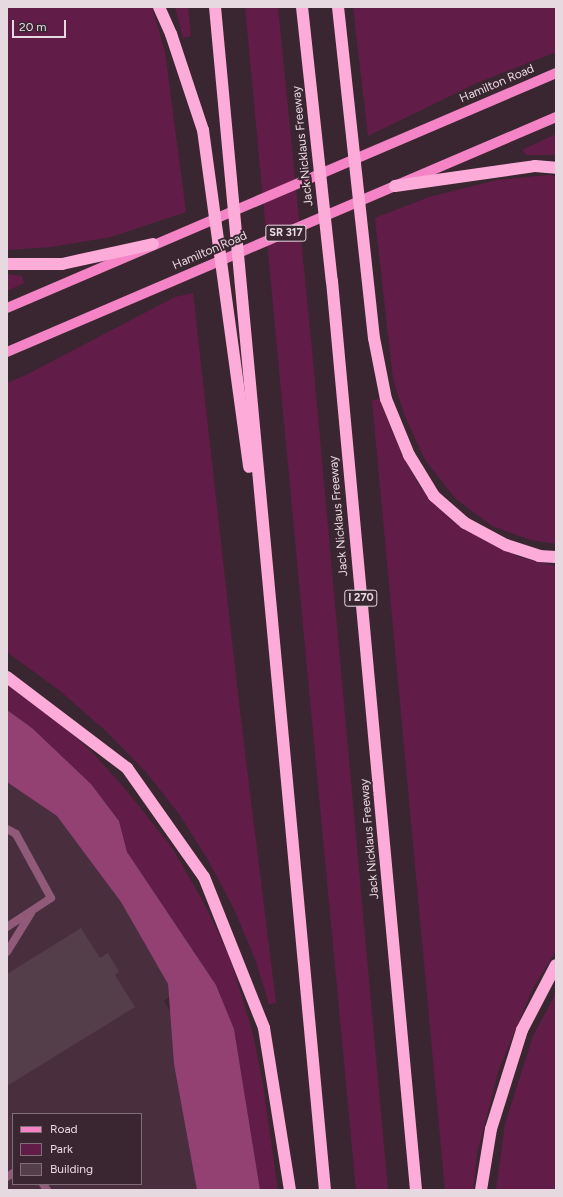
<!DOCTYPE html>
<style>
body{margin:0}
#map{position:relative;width:563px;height:1197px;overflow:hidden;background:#3a2631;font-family:Figtree,sans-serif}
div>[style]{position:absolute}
.built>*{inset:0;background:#492f3d}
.green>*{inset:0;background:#621c48}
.forest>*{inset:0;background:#924172}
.building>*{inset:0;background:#533e49}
.service>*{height:8px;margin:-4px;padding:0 4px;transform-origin:4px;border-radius:4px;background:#915a79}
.minor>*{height:8px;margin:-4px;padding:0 4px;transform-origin:4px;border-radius:4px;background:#915a79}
.primary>*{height:10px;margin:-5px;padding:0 5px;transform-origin:5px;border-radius:5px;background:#f484c5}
.motorway>*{height:12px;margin:-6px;padding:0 6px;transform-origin:6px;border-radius:6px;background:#fdacd9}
span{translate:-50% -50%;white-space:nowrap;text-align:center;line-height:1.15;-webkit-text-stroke:4px #3a2631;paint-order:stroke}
.shield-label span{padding:1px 3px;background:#3a2631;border:1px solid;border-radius:3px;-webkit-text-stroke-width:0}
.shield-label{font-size:11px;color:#e7d9e0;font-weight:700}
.street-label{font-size:12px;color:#e7d9e0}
.frame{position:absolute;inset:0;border:8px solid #e7d9e0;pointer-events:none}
.legend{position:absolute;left:12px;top:1113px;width:130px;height:72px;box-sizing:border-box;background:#3a2631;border:1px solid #7f6e77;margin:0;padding:5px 7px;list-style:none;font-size:12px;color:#e7d9e0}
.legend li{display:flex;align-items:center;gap:8px;height:20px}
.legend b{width:20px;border:1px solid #7f6e77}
.scale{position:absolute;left:12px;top:20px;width:54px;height:18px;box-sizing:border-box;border:2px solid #e7d9e0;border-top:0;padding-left:5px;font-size:12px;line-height:14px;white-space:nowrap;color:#e7d9e0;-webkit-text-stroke:3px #3a2631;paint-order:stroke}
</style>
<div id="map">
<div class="built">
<i style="clip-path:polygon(evenodd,7px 771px,60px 808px,82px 849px,121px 902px,168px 984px,169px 997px,164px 1001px,173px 1017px,205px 1190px,7px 1190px,7px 771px,13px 1114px,141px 1114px,141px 1184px,13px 1184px,13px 1114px)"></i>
</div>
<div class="green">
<i style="clip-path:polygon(7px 7px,152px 7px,165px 52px,186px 212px,111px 237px,51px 247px,7px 250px)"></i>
<i style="clip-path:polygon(175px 7px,188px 7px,191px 36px,183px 38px)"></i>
<i style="clip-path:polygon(245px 7px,278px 7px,312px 350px,388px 1190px,356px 1190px)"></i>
<i style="clip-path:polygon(353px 7px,556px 7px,556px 52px,477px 83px,368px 136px)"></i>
<i style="clip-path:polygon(556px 134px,556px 155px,526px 155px,522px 150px)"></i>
<i style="clip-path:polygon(547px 175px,556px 176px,556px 544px,531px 540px,492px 526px,456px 499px,425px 460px,404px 414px,393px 379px,375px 218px,429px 197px,497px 180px)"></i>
<i style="clip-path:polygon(7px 274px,22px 276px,24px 283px,7px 291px)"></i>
<i style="clip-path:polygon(193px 293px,239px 703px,276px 1003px,269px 1004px,255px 959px,234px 909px,207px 858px,179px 814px,147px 773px,107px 732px,59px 690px,7px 652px,7px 383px,26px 375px,175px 297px)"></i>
<i style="clip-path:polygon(379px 399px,401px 453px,420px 487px,452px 521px,519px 557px,556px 566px,556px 951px,533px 988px,499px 1069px,477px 1154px,473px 1190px,445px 1190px,372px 400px)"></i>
<i style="clip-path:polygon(7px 684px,55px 718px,93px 753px,126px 790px,173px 849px,206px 907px,230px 958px,252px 1030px,263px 1085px,278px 1190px,260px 1190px,234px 1029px,216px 985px,127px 852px,119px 821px,91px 784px,32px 728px,7px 710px)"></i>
<i style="clip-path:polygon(556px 993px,556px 1190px,496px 1190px,505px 1124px,533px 1036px)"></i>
</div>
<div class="forest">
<i style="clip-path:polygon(7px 710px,32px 728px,91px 784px,119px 821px,127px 852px,216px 985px,234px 1029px,260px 1190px,197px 1190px,174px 1064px,168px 984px,121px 902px,57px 816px,7px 782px)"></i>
</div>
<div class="building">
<i style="clip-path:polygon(81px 928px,100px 958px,108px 953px,119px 972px,115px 975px,135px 1007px,7px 1086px,7px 974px)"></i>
</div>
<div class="service">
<i style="left:7px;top:829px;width:10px;rotate:29deg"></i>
<i style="left:16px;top:834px;width:73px;rotate:61.3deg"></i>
<i style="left:51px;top:898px;width:53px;rotate:146.6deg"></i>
<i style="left:7px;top:952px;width:46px;rotate:-58.4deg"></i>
</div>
<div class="minor">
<i style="left:7px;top:1177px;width:7px;rotate:-34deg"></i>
<i style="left:43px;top:1184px;width:7px;rotate:56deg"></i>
</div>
<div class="primary">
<i style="left:7px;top:308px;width:597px;rotate:-23.17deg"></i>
<i style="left:7px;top:352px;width:597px;rotate:-23.17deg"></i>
</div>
<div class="motorway">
<i style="left:159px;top:7px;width:30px;rotate:66deg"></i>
<i style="left:171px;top:34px;width:101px;rotate:71.6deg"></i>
<i style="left:203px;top:130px;width:340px;rotate:82.2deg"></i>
<i style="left:215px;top:7px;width:1188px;rotate:84.69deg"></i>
<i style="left:302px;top:7px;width:276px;rotate:83.8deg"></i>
<i style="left:332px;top:281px;width:913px;rotate:84.72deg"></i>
<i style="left:338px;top:7px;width:333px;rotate:83.8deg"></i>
<i style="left:374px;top:338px;width:62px;rotate:78.9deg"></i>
<i style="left:386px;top:399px;width:61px;rotate:67.7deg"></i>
<i style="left:409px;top:455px;width:48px;rotate:58.6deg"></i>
<i style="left:434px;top:496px;width:41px;rotate:41.1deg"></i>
<i style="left:465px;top:523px;width:47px;rotate:28.2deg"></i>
<i style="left:506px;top:545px;width:35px;rotate:18deg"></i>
<i style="left:539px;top:556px;width:17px;rotate:3deg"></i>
<i style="left:395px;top:186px;width:141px;rotate:-8.1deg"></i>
<i style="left:535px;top:166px;width:21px;rotate:5deg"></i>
<i style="left:7px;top:264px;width:55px"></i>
<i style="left:62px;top:264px;width:93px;rotate:-12.4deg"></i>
<i style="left:7px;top:677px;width:151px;rotate:37.2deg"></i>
<i style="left:127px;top:768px;width:133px;rotate:54.8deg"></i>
<i style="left:204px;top:877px;width:162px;rotate:68.3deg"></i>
<i style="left:264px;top:1028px;width:164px;rotate:80.9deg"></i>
<i style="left:481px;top:1190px;width:62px;rotate:-80.7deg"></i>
<i style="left:491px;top:1129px;width:104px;rotate:-72.6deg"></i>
<i style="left:522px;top:1030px;width:73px;rotate:-62.4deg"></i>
</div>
<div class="shield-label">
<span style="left:286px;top:233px">SR 317</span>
<span style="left:361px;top:598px">I 270</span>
</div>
<div class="street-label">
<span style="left:497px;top:84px;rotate:-23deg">Hamilton Road</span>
<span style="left:303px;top:146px;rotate:-96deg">Jack Nicklaus Freeway</span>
<span style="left:210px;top:251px;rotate:-23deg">Hamilton Road</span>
<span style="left:339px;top:516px;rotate:-95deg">Jack Nicklaus Freeway</span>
<span style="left:370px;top:839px;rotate:-95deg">Jack Nicklaus Freeway</span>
</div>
<div class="frame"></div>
<ul class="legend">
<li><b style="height:5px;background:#f484c5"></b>Road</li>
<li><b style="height:11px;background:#621c48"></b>Park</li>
<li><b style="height:11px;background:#533e49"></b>Building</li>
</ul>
<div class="scale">20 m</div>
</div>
